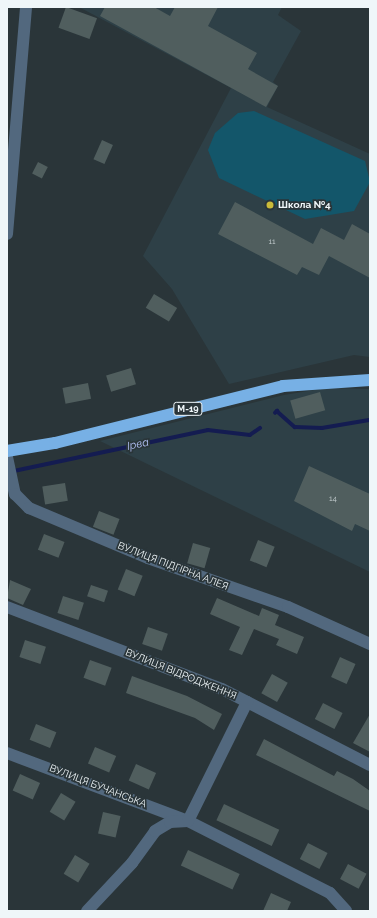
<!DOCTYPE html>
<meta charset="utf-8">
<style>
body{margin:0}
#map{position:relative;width:377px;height:918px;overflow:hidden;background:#2a3539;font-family:Raleway,sans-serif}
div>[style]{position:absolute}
.built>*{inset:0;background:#2e4047}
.green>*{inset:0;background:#13566a}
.stream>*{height:3.5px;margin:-1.75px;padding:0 1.75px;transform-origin:1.75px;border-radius:1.75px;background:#141c51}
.building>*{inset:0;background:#505e5e;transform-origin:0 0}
.street>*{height:12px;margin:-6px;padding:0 6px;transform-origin:6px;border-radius:6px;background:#52687e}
.highway>*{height:12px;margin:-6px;padding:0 6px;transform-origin:6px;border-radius:6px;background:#77b0e5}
.dots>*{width:11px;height:11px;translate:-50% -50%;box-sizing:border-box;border:2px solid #2a3539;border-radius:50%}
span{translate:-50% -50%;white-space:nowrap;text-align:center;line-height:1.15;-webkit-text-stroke:3.5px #2a3539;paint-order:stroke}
.number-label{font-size:8px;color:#c7d0d2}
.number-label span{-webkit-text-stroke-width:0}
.shield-label span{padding:1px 3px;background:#2a3539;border:1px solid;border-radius:3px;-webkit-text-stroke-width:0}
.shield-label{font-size:9px;color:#eff6f9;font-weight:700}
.poi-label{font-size:10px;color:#eff6f9;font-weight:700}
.left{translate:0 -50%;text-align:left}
.street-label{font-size:10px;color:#eff6f9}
.water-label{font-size:11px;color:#b5c4f9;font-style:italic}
.frame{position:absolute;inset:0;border:8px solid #eff6f9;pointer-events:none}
</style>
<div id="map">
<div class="built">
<i style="clip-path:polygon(79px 7px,282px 7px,278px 15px,301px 31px,273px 82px,278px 86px,267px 107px,370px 154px,370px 357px,354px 355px,229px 384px,172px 289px,143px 256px,231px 88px)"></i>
<i style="clip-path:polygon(326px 388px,370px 389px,370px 572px,100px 441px,284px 395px)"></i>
</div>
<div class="green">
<i style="clip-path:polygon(254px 111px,365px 161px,370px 182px,354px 211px,305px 219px,219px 178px,208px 150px,215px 133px,238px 113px)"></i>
</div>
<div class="stream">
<i style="left:275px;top:413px;width:3px;rotate:-45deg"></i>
<i style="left:277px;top:411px;width:24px;rotate:42deg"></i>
<i style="left:295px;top:427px;width:27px;rotate:2deg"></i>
<i style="left:322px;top:428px;width:49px;rotate:-9.5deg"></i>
<i style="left:14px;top:471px;width:198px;rotate:-11.9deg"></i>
<i style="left:208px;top:430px;width:42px;rotate:6.8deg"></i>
<i style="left:250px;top:435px;width:12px;rotate:-35deg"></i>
</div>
<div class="building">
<i style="left:66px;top:7px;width:33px;height:22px;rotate:20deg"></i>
<i style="clip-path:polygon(105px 7px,154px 7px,170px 16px,175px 7px,218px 7px,208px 26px,257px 53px,248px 69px,278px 86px,266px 107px,100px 16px)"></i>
<i style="left:102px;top:140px;width:12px;height:21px;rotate:24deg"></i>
<i style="left:38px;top:162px;width:11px;height:13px;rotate:27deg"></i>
<i style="clip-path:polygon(235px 202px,313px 244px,321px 228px,344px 240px,352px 224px,370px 234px,370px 278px,329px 256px,319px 275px,302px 267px,297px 275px,218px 234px)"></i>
<i style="left:154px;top:294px;width:27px;height:16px;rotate:31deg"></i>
<i style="left:131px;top:368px;width:17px;height:26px;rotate:73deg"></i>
<i style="left:88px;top:383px;width:16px;height:26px;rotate:79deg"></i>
<i style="left:320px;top:392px;width:19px;height:31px;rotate:74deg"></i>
<i style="clip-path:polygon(309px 466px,370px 494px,370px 531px,355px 524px,352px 531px,294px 501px)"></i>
<i style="left:65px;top:483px;width:18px;height:23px;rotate:81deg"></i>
<i style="left:99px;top:511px;width:22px;height:17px;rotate:21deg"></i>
<i style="left:44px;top:534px;width:22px;height:17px;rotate:21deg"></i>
<i style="left:258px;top:540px;width:18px;height:22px;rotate:22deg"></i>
<i style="left:193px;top:543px;width:18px;height:21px;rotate:16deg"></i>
<i style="left:126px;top:569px;width:18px;height:22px;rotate:22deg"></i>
<i style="clip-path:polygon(10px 580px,31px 589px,23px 605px,7px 598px)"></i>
<i style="left:91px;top:585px;width:18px;height:12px;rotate:19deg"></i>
<i style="left:63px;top:596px;width:22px;height:18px;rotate:18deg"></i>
<i style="clip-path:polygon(217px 598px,259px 616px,262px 608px,279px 615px,275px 625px,304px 637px,297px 654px,276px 645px,279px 639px,254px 629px,242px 655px,229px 650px,240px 627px,210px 614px)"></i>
<i style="left:148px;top:627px;width:21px;height:18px;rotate:19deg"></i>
<i style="left:25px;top:640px;width:22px;height:18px;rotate:18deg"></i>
<i style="left:340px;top:657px;width:17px;height:22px;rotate:24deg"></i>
<i style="left:90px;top:660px;width:23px;height:19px;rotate:20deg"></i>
<i style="left:272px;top:674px;width:18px;height:22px;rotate:29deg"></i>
<i style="clip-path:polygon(132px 676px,187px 696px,222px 714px,214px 730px,195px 718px,126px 693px)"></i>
<i style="left:323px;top:703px;width:22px;height:18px;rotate:27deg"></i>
<i style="clip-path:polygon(370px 714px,370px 752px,353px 743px)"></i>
<i style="left:36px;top:724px;width:22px;height:17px;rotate:22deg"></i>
<i style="clip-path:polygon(264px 739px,334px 776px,337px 771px,353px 779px,370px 791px,370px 811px,256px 755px)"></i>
<i style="left:95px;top:747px;width:23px;height:18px;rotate:23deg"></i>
<i style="left:136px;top:764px;width:22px;height:18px;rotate:24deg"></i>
<i style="left:20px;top:774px;width:22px;height:18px;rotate:24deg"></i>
<i style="left:61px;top:793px;width:17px;height:22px;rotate:31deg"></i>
<i style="left:224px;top:804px;width:61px;height:18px;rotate:25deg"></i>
<i style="left:103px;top:812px;width:18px;height:22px;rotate:13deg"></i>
<i style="left:308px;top:843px;width:22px;height:18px;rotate:27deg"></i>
<i style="left:188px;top:850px;width:57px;height:17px;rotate:25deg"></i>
<i style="left:75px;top:855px;width:17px;height:22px;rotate:31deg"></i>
<i style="left:348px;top:864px;width:21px;height:17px;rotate:28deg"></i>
<i style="clip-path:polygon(271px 893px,291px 902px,287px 911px,263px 911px)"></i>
</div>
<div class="street">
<i style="left:7px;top:234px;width:228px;rotate:-85.2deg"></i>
<i style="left:7px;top:457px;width:38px;rotate:78deg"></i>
<i style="left:15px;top:494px;width:20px;rotate:45deg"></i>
<i style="left:29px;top:508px;width:129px;rotate:22.8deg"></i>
<i style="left:148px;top:558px;width:148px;rotate:19.3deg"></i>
<i style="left:288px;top:607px;width:90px;rotate:24.3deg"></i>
<i style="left:7px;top:607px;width:230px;rotate:20.9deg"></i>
<i style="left:222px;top:689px;width:166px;rotate:27.2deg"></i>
<i style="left:7px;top:753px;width:193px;rotate:20.6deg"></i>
<i style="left:188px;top:821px;width:159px;rotate:26.9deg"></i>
<i style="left:330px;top:893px;width:24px;rotate:48deg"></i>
<i style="left:87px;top:911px;width:66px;rotate:-46.8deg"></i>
<i style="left:132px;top:863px;width:39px;rotate:-54deg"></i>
<i style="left:155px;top:831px;width:17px;rotate:-31deg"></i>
<i style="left:170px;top:822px;width:18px;rotate:-3deg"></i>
<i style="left:188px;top:821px;width:133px;rotate:-63.6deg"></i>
</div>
<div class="highway">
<i style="left:7px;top:451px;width:49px;rotate:-9.5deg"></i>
<i style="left:55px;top:443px;width:235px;rotate:-14deg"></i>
<i style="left:283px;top:386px;width:87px;rotate:-3.9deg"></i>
</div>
<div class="dots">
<i style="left:270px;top:205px;background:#caba39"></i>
</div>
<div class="number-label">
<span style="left:272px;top:242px">11</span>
<span style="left:333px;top:499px">14</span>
</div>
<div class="shield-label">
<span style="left:188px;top:409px">М-19</span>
</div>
<div class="poi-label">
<span class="left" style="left:278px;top:205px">Школа №4</span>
</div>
<div class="street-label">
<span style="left:173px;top:566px;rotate:21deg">ВУЛИЦЯ ПІДГІРНА АЛЕЯ</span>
<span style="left:181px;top:674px;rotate:22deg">ВУЛИЦЯ ВІДРОДЖЕННЯ</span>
<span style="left:98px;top:786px;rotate:21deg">ВУЛИЦЯ БУЧАНСЬКА</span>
</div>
<div class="water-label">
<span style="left:138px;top:445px;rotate:-12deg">Ірва</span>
</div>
<div class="frame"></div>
</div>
